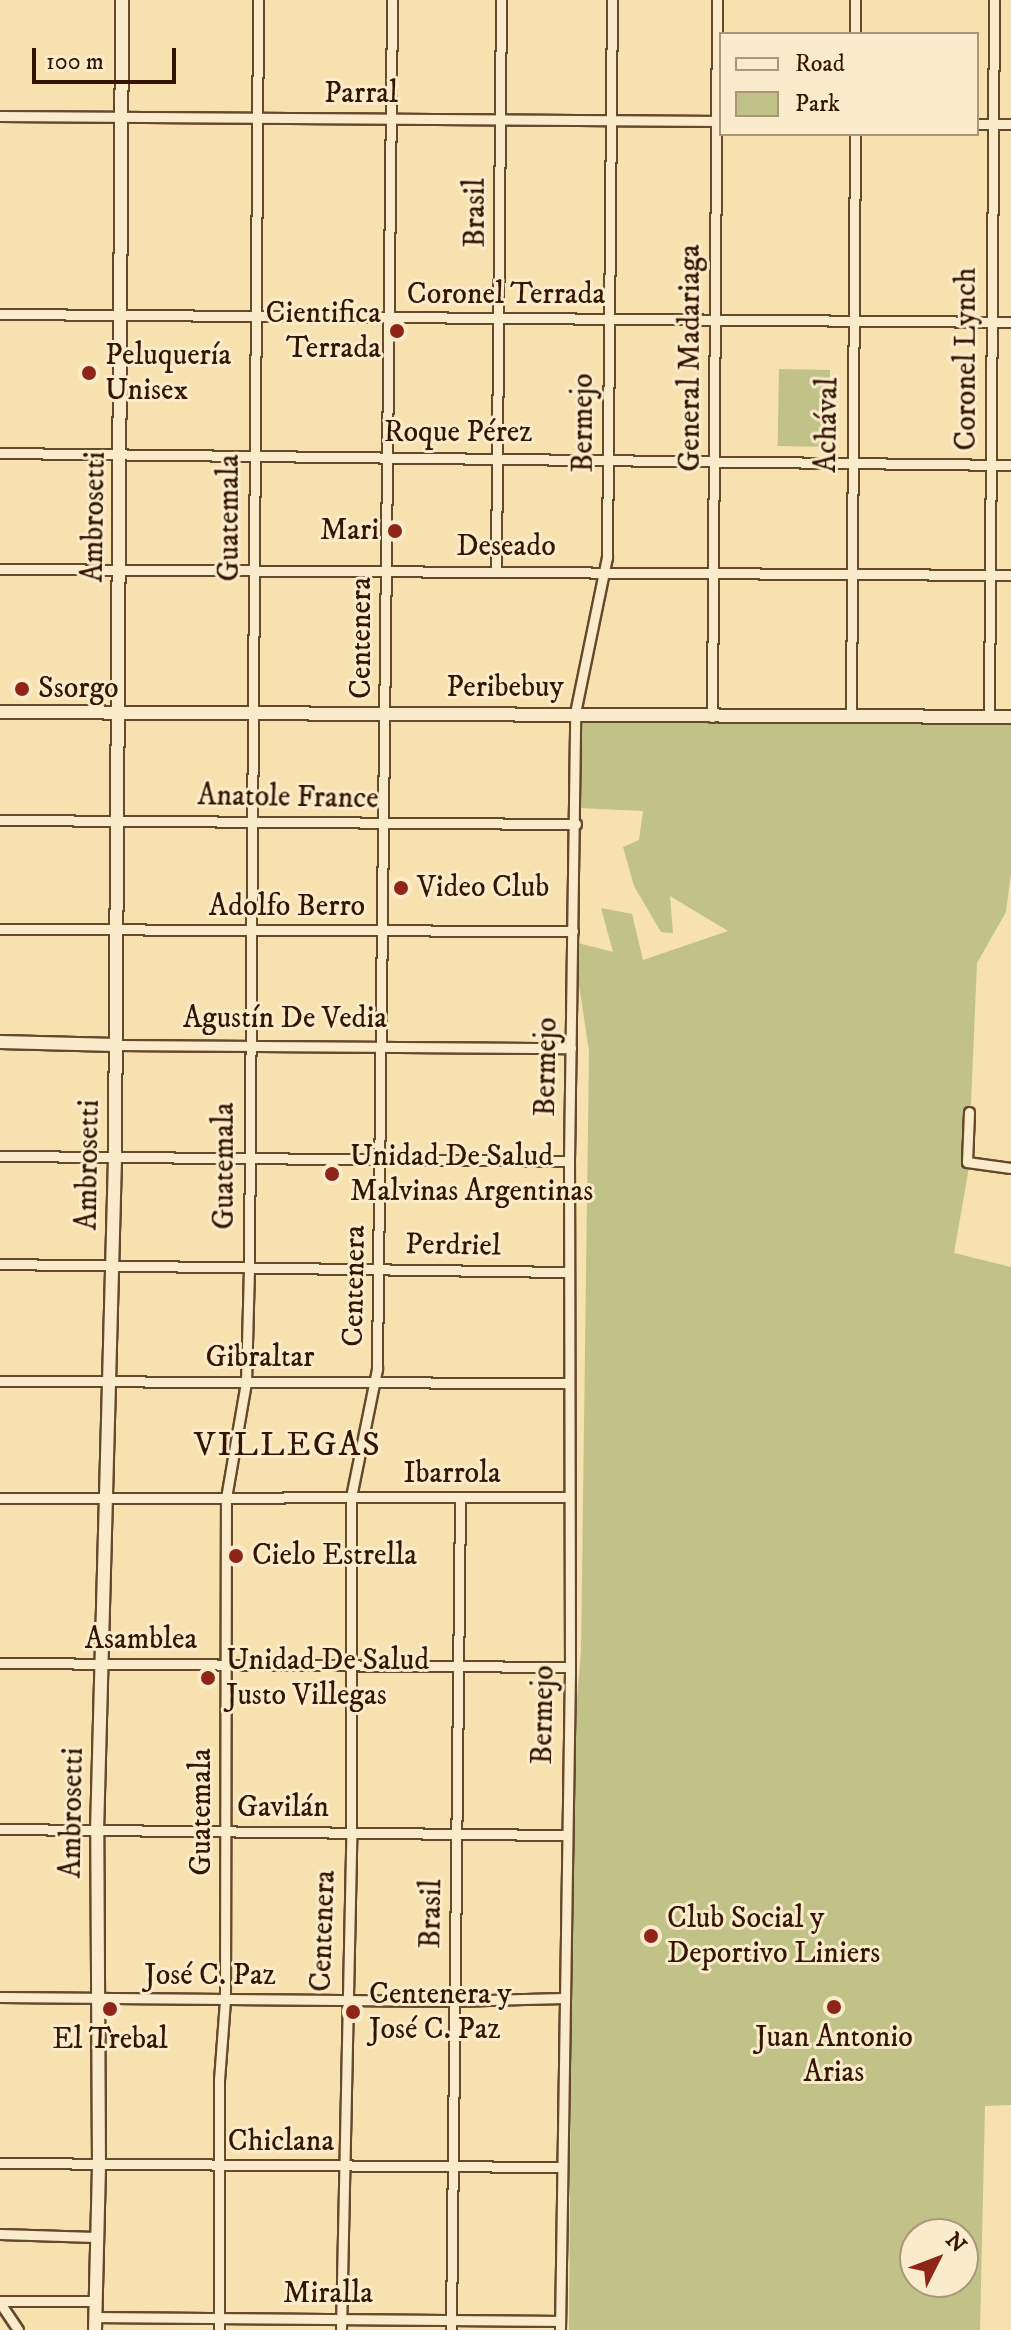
<!DOCTYPE html>
<meta charset="utf-8">
<style>
body{margin:0}
#map{position:relative;width:1011px;height:2330px;overflow:hidden;background:#f7e1af;font-family:"IM FELL DW Pica",serif}
div>[style]{position:absolute}
.green>*{inset:0;background:#c0c288;transform-origin:0 0}
.roads{filter:drop-shadow(2px 0 #66482d) drop-shadow(-2px 0 #66482d) drop-shadow(0 2px #66482d) drop-shadow(0 -2px #66482d)}
.minor>*{height:9px;margin:-4.5px;padding:0 4.5px;transform-origin:4.5px;border-radius:4.5px;background:#faeccb}
.tertiary>*{height:12px;margin:-6px;padding:0 6px;transform-origin:6px;border-radius:6px;background:#faeccb}
.dots>*{width:22px;height:22px;translate:-50% -50%;box-sizing:border-box;border:4px solid #faeccb;border-radius:50%}
span{translate:-50% -50%;white-space:nowrap;text-align:center;line-height:1.15;-webkit-text-stroke:6px #faeccb;paint-order:stroke}
.street-label{font-size:30px;color:#351502}
.poi-label{font-size:30px;color:#351502}
.right{translate:-100% -50%;text-align:right}
.left{translate:0 -50%;text-align:left}
.quarter-label{font-size:34px;color:#351502;letter-spacing:2px}
.legend{position:absolute;left:719px;top:32px;width:260px;height:104px;box-sizing:border-box;background:#faeccb;border:2px solid #ab967b;margin:0;padding:10px 14px;list-style:none;font-size:24px;color:#351502}
.legend li{display:flex;align-items:center;gap:16px;height:40px}
.legend b{width:40px;border:2px solid #ab967b}
.north{position:absolute;left:899px;top:2218px;width:80px;height:80px;box-sizing:border-box;background:#faeccb;border:2px solid #ab967b;border-radius:50%;rotate:48deg;font-size:22px;font-weight:700;line-height:32px;text-align:center;color:#351502}
.north::after{content:'';display:block;margin:auto;width:28px;height:36px;background:#8f2418;clip-path:polygon(50% 0,100% 100%,50% 72%,0 100%)}
.scale{position:absolute;left:32px;top:48px;width:144px;height:36px;box-sizing:border-box;border:4px solid #351502;border-top:0;padding-left:10px;font-size:24px;line-height:28px;white-space:nowrap;color:#351502;-webkit-text-stroke:6px #faeccb;paint-order:stroke}
</style>
<div id="map">
<div class="green">
<i style="left:779px;top:369px;width:51px;height:77px;rotate:1deg"></i>
<i style="clip-path:polygon(evenodd,582px 719px,723px 723px,1011px 722px,1011px 873px,1006px 912px,977px 963px,968px 1173px,954px 1253px,1011px 1267px,1011px 2105px,985px 2106px,980px 2330px,569px 2330px,573px 1749px,581px 1651px,589px 1051px,579px 985px,578px 943px,613px 952px,601px 908px,632px 914px,643px 960px,728px 931px,670px 896px,673px 933px,661px 932px,634px 886px,623px 847px,639px 840px,643px 811px,580px 808px,582px 719px,915px 2234px,963px 2234px,963px 2282px,915px 2282px,915px 2234px)"></i>
</div>
<div class="roads">
<div class="minor">
<i style="left:855px;top:34px;width:34px;rotate:-90deg"></i>
<i style="left:0;top:116px;width:721px;rotate:0.4deg"></i>
<i style="left:977px;top:124px;width:34px"></i>
<i style="left:0;top:314px;width:1011px;rotate:0.45deg"></i>
<i style="left:0;top:453px;width:1011px;rotate:0.68deg"></i>
<i style="left:0;top:569px;width:1011px;rotate:0.34deg"></i>
<i style="left:496px;top:570px;width:570px;rotate:-89.5deg"></i>
<i style="left:851px;top:716px;width:582px;rotate:-89.61deg"></i>
<i style="left:712px;top:717px;width:717px;rotate:-89.6deg"></i>
<i style="left:989px;top:717px;width:717px;rotate:-89.6deg"></i>
<i style="left:0;top:820px;width:576px;rotate:0.4deg"></i>
<i style="left:0;top:929px;width:573px;rotate:0.2deg"></i>
<i style="left:116px;top:1045px;width:455px;rotate:0.4deg"></i>
<i style="left:969px;top:1112px;width:50px;rotate:92.3deg"></i>
<i style="left:967px;top:1162px;width:44px;rotate:7.8deg"></i>
<i style="left:0;top:1156px;width:569px;rotate:0.5deg"></i>
<i style="left:0;top:1264px;width:569px;rotate:0.81deg"></i>
<i style="left:0;top:1381px;width:569px;rotate:0.2deg"></i>
<i style="left:0;top:1498px;width:568px;rotate:-0.1deg"></i>
<i style="left:0;top:1663px;width:569px;rotate:0.4deg"></i>
<i style="left:0;top:1829px;width:565px;rotate:0.61deg"></i>
<i style="left:0;top:1997px;width:455px;rotate:0.5deg"></i>
<i style="left:455px;top:2001px;width:109px;rotate:-1.6deg"></i>
<i style="left:0;top:2163px;width:561px;rotate:0.41deg"></i>
<i style="left:0;top:2234px;width:95px;rotate:1.8deg"></i>
<i style="left:0;top:2301px;width:94px"></i>
<i style="left:0;top:2303px;width:32px;rotate:56deg"></i>
<i style="left:95px;top:2317px;width:465px;rotate:0.5deg"></i>
<i style="left:219px;top:2330px;width:250px;rotate:-90deg"></i>
<i style="left:219px;top:2080px;width:80px;rotate:-85.7deg"></i>
<i style="left:225px;top:2000px;width:502px;rotate:-89.89deg"></i>
<i style="left:226px;top:1498px;width:118px;rotate:-80.2deg"></i>
<i style="left:246px;top:1382px;width:115px;rotate:-88.5deg"></i>
<i style="left:249px;top:1267px;width:1267px;rotate:-89.59deg"></i>
<i style="left:341px;top:2330px;width:498px;rotate:-88.8deg"></i>
<i style="left:351px;top:1832px;width:335px;rotate:-90deg"></i>
<i style="left:351px;top:1497px;width:131px;rotate:-78.5deg"></i>
<i style="left:377px;top:1369px;width:1369px;rotate:-89.37deg"></i>
<i style="left:451px;top:2330px;width:832px;rotate:-89.38deg"></i>
<i style="left:560px;top:2330px;width:657px;rotate:-89.13deg"></i>
<i style="left:570px;top:1673px;width:512px;rotate:-90.11deg"></i>
<i style="left:569px;top:1161px;width:448px;rotate:-89.2deg"></i>
<i style="left:575px;top:713px;width:159px;rotate:-78.4deg"></i>
<i style="left:607px;top:557px;width:557px;rotate:-89.49deg"></i>
</div>
<div class="tertiary">
<i style="left:0;top:712px;width:1011px;rotate:0.28deg"></i>
<i style="left:0;top:1042px;width:116px;rotate:1.5deg"></i>
<i style="left:95px;top:2330px;width:164px;rotate:-88.6deg"></i>
<i style="left:99px;top:2166px;width:334px;rotate:-90.3deg"></i>
<i style="left:97px;top:1832px;width:674px;rotate:-88.47deg"></i>
<i style="left:115px;top:1158px;width:1158px;rotate:-89.65deg"></i>
</div>
</div>
<div class="dots">
<i style="left:397px;top:331px;background:#8f2418"></i>
<i style="left:89px;top:373px;background:#8f2418"></i>
<i style="left:395px;top:531px;background:#8f2418"></i>
<i style="left:22px;top:689px;background:#8f2418"></i>
<i style="left:401px;top:888px;background:#8f2418"></i>
<i style="left:332px;top:1174px;background:#8f2418"></i>
<i style="left:236px;top:1556px;background:#8f2418"></i>
<i style="left:208px;top:1678px;background:#8f2418"></i>
<i style="left:651px;top:1936px;background:#8f2418"></i>
<i style="left:834px;top:2007px;background:#8f2418"></i>
<i style="left:110px;top:2009px;background:#8f2418"></i>
<i style="left:353px;top:2012px;background:#8f2418"></i>
</div>
<div class="street-label">
<span style="left:361px;top:94px">Parral</span>
<span style="left:476px;top:213px;rotate:-90deg">Brasil</span>
<span style="left:506px;top:295px">Coronel Terrada</span>
<span style="left:691px;top:358px;rotate:-90deg">General Madariaga</span>
<span style="left:967px;top:359px;rotate:-90deg">Coronel Lynch</span>
<span style="left:584px;top:423px;rotate:-90deg">Bermejo</span>
<span style="left:828px;top:425px;rotate:-89deg">Achával</span>
<span style="left:458px;top:433px">Roque Pérez</span>
<span style="left:95px;top:517px;rotate:-89deg">Ambrosetti</span>
<span style="left:230px;top:518px;rotate:-90deg">Guatemala</span>
<span style="left:506px;top:547px">Deseado</span>
<span style="left:362px;top:638px;rotate:-90deg">Centenera</span>
<span style="left:505px;top:688px">Peribebuy</span>
<span style="left:288px;top:798px;rotate:1deg">Anatole France</span>
<span style="left:287px;top:907px">Adolfo Berro</span>
<span style="left:285px;top:1019px">Agustín De Vedia</span>
<span style="left:547px;top:1067px;rotate:-89deg">Bermejo</span>
<span style="left:89px;top:1165px;rotate:-89deg">Ambrosetti</span>
<span style="left:225px;top:1166px;rotate:-90deg">Guatemala</span>
<span style="left:453px;top:1246px;rotate:1deg">Perdriel</span>
<span style="left:355px;top:1286px;rotate:-89deg">Centenera</span>
<span style="left:260px;top:1358px">Gibraltar</span>
<span style="left:452px;top:1474px">Ibarrola</span>
<span style="left:141px;top:1640px">Asamblea</span>
<span style="left:544px;top:1715px;rotate:-89deg">Bermejo</span>
<span style="left:283px;top:1808px">Gavilán</span>
<span style="left:202px;top:1812px;rotate:-90deg">Guatemala</span>
<span style="left:73px;top:1813px;rotate:-89deg">Ambrosetti</span>
<span style="left:432px;top:1914px;rotate:-89deg">Brasil</span>
<span style="left:324px;top:1931px;rotate:-88deg">Centenera</span>
<span style="left:210px;top:1976px">José C. Paz</span>
<span style="left:281px;top:2142px">Chiclana</span>
<span style="left:328px;top:2294px">Miralla</span>
</div>
<div class="poi-label">
<span class="right" style="left:381px;top:331px">Cientifica<br>Terrada</span>
<span class="left" style="left:105px;top:373px">Peluquería<br>Unisex</span>
<span class="right" style="left:379px;top:531px">Mari</span>
<span class="left" style="left:38px;top:689px">Ssorgo</span>
<span class="left" style="left:417px;top:888px">Video Club</span>
<span class="left" style="left:350px;top:1174px">Unidad De Salud<br>Malvinas Argentinas</span>
<span class="left" style="left:252px;top:1556px">Cielo Estrella</span>
<span class="left" style="left:226px;top:1678px">Unidad De Salud<br>Justo Villegas</span>
<span class="left" style="left:667px;top:1936px">Club Social y<br>Deportivo Liniers</span>
<span class="left" style="left:369px;top:2012px">Centenera y<br>José C. Paz</span>
<span style="left:834px;top:2055px">Juan Antonio<br>Arias</span>
<span style="left:110px;top:2040px">El Trebal</span>
</div>
<div class="quarter-label">
<span style="left:288px;top:1446px">VILLEGAS</span>
</div>
<ul class="legend">
<li><b style="height:10px;background:#faeccb"></b>Road</li>
<li><b style="height:22px;background:#c0c288"></b>Park</li>
</ul>
<div class="north">N</div>
<div class="scale">100 m</div>
</div>
